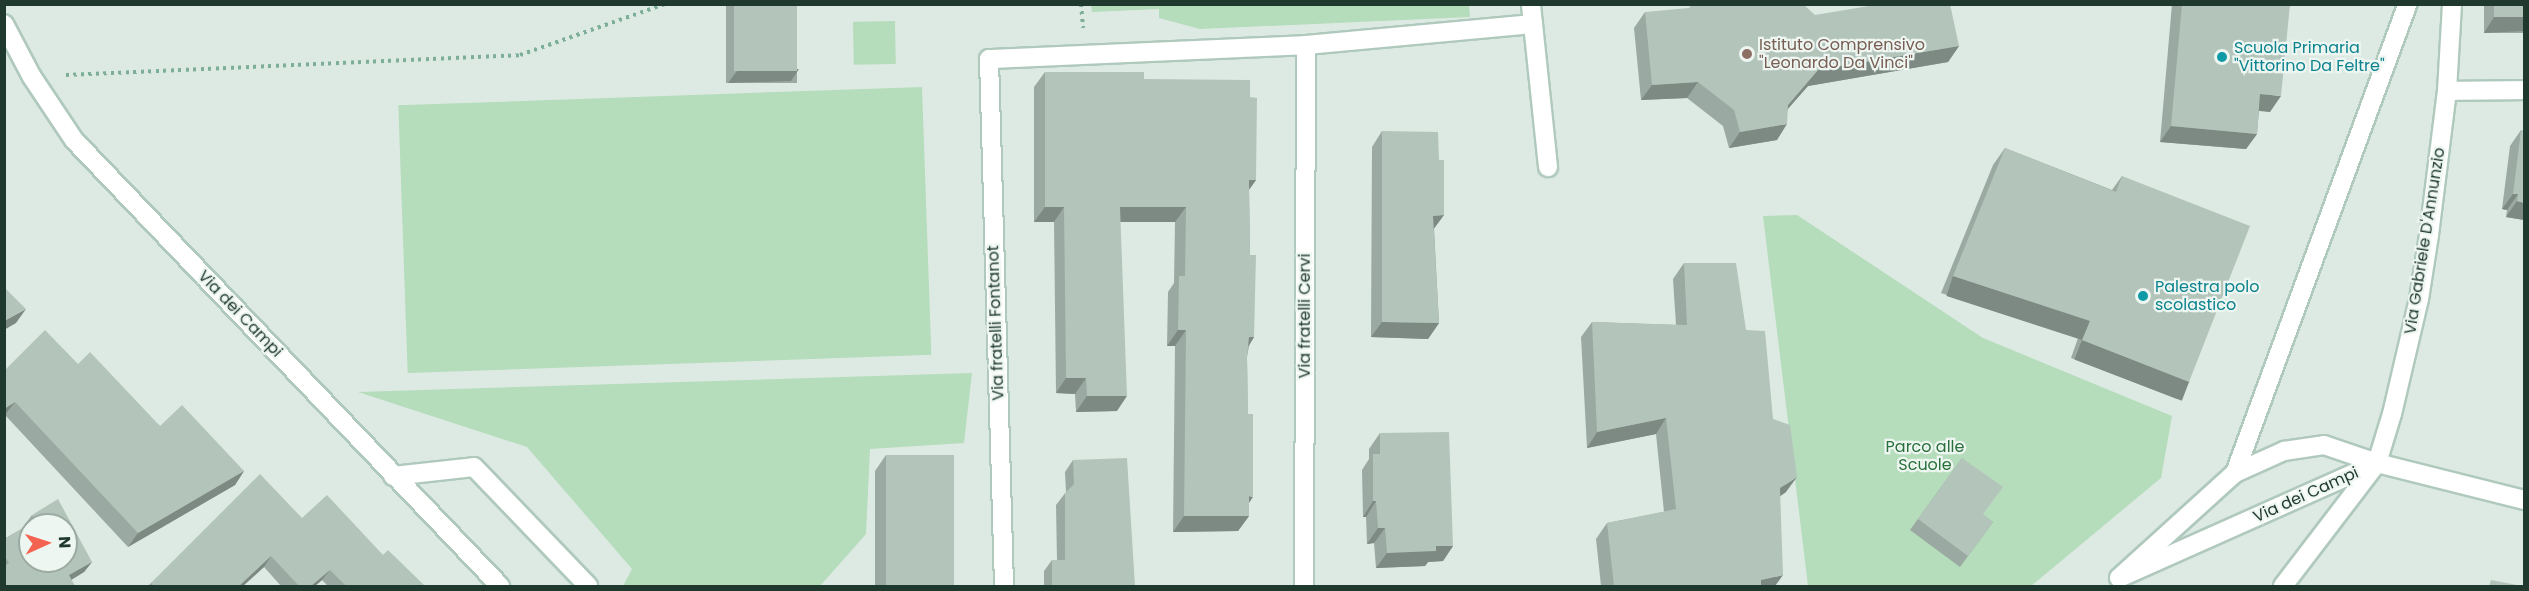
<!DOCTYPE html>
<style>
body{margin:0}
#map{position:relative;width:2529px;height:591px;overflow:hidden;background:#ddeae3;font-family:Poppins,sans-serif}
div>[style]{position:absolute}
.green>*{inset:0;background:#b5dcbb;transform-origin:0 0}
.path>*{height:4px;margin-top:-2px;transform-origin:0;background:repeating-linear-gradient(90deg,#7dae98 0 3px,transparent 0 7.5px)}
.roads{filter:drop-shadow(2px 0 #b0c9bd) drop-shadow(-2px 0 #b0c9bd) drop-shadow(0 2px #b0c9bd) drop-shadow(0 -2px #b0c9bd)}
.lane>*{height:18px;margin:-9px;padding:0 9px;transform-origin:9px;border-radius:9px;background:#fff}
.street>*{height:18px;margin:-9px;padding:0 9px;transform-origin:9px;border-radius:9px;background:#fff}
.secondary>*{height:18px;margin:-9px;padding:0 9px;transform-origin:9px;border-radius:9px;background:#fff}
.wall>*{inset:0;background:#9aa9a1;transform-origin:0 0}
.shaded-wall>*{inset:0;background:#7d8983;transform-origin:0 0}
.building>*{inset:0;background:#b3c4bb;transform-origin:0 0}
.dots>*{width:16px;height:16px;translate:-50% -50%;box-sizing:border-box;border:3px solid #eef6f1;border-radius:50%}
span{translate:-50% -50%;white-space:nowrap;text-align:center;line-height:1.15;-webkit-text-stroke:4.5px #eef6f1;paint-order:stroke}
.education-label{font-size:16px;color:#785e54}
.left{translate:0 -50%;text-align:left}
.culture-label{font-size:16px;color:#0d838f}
.street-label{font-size:16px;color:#1f392f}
.park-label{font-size:16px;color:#29703b}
.frame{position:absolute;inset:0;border:6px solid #1f392f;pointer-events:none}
.north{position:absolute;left:18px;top:513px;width:60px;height:60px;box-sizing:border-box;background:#eef6f1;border:2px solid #9baaa3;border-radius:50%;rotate:87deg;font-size:16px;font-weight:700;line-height:24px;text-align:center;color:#1f392f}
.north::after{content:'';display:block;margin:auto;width:21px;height:27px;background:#f46350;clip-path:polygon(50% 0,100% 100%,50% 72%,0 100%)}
</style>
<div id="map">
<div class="green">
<i style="clip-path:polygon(1469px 5px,1470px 17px,1200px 29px,1159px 18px,1159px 9px,1092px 12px,1091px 5px)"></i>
<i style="left:895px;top:21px;width:43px;height:42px;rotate:89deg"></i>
<i style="left:922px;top:87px;width:268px;height:524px;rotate:88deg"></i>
<i style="clip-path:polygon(1797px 215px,1983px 338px,2172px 416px,2161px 478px,2031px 586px,1808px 586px,1763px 216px)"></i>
<i style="clip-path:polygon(972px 373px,964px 443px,870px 449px,866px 534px,820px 586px,623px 586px,632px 569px,527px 447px,358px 392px)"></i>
</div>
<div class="path">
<i style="left:1081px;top:4px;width:24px;rotate:85deg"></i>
<i style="left:66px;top:75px;width:454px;rotate:-2.5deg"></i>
<i style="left:520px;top:55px;width:154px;rotate:-19.4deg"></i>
</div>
<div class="roads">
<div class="lane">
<i style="left:2235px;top:473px;width:500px;rotate:-69.8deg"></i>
<i style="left:393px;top:476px;width:81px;rotate:-6.3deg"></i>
<i style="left:474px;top:467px;width:165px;rotate:46.2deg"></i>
</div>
<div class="street">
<i style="left:1533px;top:24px;width:144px;rotate:84deg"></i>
<i style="left:2447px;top:91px;width:77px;rotate:-0.7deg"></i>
<i style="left:2377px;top:463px;width:152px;rotate:14.1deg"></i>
<i style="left:1004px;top:586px;width:527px;rotate:-91.63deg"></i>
<i style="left:989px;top:59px;width:317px;rotate:-2.5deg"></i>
<i style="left:1304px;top:586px;width:541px;rotate:-89.79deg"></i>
<i style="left:1306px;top:45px;width:228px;rotate:-5.3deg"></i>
<i style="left:1533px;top:24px;width:20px;rotate:-96deg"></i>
</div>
<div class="secondary">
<i style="left:4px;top:24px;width:60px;rotate:62.2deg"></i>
<i style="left:32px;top:77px;width:76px;rotate:56.3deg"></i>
<i style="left:74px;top:140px;width:617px;rotate:46.31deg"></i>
<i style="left:2324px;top:445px;width:56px;rotate:18.8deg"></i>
<i style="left:2377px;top:463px;width:282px;rotate:156deg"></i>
<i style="left:2119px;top:578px;width:156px;rotate:-42.2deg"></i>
<i style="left:2235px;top:473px;width:54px;rotate:-24.2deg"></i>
<i style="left:2284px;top:451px;width:40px;rotate:-8.5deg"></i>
<i style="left:2283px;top:586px;width:155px;rotate:-52.6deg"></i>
<i style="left:2377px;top:463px;width:51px;rotate:-73deg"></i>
<i style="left:2392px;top:414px;width:118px;rotate:-76.8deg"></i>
<i style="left:2419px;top:299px;width:65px;rotate:-81.1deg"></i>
<i style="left:2429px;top:235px;width:145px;rotate:-82.9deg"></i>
<i style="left:2447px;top:91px;width:87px;rotate:-86.7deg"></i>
</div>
</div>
<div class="wall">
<i style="left:726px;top:4px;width:71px;height:79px"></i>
<i style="clip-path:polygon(2172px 4px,2290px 4px,2270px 112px,2259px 110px,2257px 134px,2246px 149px,2160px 142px)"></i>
<i style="left:2484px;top:4px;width:40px;height:29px"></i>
<i style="clip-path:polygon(1645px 12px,1815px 15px,1959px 46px,1948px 62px,1808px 86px,1788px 109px,1777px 140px,1729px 148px,1723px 126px,1687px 98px,1641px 100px,1634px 28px)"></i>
<i style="clip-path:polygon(1045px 72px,1144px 79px,1250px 97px,1256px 180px,1249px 190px,1250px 255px,1254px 337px,1249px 346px,1247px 357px,1249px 516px,1238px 531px,1173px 532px,1175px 346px,1167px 346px,1168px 292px,1174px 283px,1175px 222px,1120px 222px,1117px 411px,1076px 412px,1075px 394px,1056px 393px,1054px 222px,1034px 222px,1034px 87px)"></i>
<i style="clip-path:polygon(2521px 130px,2524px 130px,2524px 220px,2506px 217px,2507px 210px,2502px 209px,2510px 146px)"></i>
<i style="clip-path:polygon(1382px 131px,1444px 215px,1434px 228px,1439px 323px,1428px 339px,1371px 337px,1372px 147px)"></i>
<i style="clip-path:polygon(2005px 148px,2112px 190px,2122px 176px,2189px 382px,2177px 399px,2071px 358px,2078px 338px,1941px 293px,1993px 165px)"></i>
<i style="clip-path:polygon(1684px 263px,1746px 330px,1773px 419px,1786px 492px,1780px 496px,1775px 586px,1601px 586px,1596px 539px,1607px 523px,1664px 512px,1656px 434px,1587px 448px,1581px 337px,1592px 322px,1676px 325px,1673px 279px)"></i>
<i style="clip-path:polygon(78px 364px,160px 426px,244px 471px,235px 485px,128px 547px,5px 415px,4px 416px,4px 371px)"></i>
<i style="clip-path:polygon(1380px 433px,1453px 546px,1443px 561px,1428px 562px,1425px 566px,1376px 568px,1374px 543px,1367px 544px,1366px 517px,1363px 517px,1362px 470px,1369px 459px,1369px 449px)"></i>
<i style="clip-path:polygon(886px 455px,954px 586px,875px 586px,875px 471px)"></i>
<i style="clip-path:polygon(1962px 458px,1983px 515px,1993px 522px,1960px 567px,1910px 530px)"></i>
<i style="clip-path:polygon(1073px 460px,1135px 586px,1044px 586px,1044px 571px,1052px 560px,1057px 560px,1056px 505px,1066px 492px,1065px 472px)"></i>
<i style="clip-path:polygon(32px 515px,92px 562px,84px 572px,71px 580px,4px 586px,4px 539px,25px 527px,24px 526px)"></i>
<i style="clip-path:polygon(302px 518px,383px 555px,425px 586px,328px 586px,322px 580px,315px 586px,281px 586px,264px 567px,243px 586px,148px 586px,151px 583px)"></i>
</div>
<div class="shaded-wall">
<i style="clip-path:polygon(2524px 16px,2524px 31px,2484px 33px,2494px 17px)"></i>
<i style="clip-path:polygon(1959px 46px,1948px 62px,1808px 86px,1777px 121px,1788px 105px,1818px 70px)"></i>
<i style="clip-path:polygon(799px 69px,791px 81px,728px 83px,737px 71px)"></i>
<i style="clip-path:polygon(1698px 82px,1687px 98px,1641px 100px,1652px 85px)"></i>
<i style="clip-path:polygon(2260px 94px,2281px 96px,2270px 112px,2249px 110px)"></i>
<i style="clip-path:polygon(1787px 124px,1777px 140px,1729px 148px,1740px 132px)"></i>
<i style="clip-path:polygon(2171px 126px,2257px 134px,2246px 149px,2160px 142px)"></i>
<i style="clip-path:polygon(1249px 180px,1256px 180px,1245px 195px)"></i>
<i style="clip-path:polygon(2513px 194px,2518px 194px,2507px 210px,2502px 209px)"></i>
<i style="clip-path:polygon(2517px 201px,2524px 203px,2524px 220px,2506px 217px)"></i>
<i style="clip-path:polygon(1045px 207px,1064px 207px,1054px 222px,1034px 222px)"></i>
<i style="clip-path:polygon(1120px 207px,1186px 207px,1175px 222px,1109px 222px)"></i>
<i style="clip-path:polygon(1444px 215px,1433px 230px,1433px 216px)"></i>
<i style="left:1953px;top:276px;width:144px;height:21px;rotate:18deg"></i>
<i style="clip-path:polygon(26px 309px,16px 323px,4px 330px,4px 321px)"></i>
<i style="clip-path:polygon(1382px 322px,1439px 323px,1428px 339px,1371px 337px)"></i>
<i style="clip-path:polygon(1178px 330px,1186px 330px,1175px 346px,1167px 346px)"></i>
<i style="clip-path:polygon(1249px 337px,1254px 337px,1244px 353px)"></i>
<i style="left:2082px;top:340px;width:115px;height:21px;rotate:21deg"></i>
<i style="clip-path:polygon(1066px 378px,1086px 378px,1075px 394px,1056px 393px)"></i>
<i style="clip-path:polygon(1087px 396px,1127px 396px,1117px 411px,1076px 412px)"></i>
<i style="clip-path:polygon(15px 402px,4px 416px,4px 409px)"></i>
<i style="clip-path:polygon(1666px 418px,1656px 434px,1587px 448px,1597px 432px)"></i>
<i style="clip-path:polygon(244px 471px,235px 485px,128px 547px,138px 533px)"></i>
<i style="clip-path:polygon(1797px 477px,1786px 492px,1769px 504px,1780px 488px)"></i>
<i style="clip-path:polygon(1249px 496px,1253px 497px,1243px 512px)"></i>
<i style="clip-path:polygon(1373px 501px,1376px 501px,1366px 517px,1363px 517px)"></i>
<i style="clip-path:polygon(1184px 516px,1249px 516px,1238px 531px,1173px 532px)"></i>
<i style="clip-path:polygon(1378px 528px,1385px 528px,1374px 543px,1367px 544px)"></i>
<i style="clip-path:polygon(1436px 546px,1453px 546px,1443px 561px,1428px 562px,1425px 566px,1376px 568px,1387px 553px)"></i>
<i style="clip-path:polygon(271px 556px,264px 567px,243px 586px,239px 586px)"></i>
<i style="clip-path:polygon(92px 562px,84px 572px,61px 586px,69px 575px)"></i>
<i style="clip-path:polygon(330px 570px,322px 580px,315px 586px,311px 586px)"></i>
<i style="clip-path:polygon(1783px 575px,1775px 586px,1756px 586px,1761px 580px)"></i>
</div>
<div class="building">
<i style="left:734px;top:4px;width:63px;height:67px"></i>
<i style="clip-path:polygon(1692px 4px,1803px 4px,1815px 15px,1881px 4px,1950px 4px,1959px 46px,1818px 70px,1788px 105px,1787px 124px,1740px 132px,1734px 110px,1698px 82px,1652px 85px,1645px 12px,1689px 8px)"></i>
<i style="clip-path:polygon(2182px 4px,2290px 4px,2281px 96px,2260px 94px,2257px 134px,2171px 126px)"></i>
<i style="left:2494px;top:4px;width:30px;height:13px"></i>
<i style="clip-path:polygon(1045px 72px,1144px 72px,1144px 79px,1250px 80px,1250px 97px,1257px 98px,1256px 180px,1249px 180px,1250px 255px,1256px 255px,1254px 337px,1249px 337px,1247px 357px,1248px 414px,1253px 414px,1253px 497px,1249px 496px,1249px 516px,1184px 516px,1186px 330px,1178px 330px,1179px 276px,1185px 276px,1186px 207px,1120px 207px,1127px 396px,1087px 396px,1086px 378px,1066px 378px,1064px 207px,1045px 207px)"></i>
<i style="clip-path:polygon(2521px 130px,2524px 130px,2524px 203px,2517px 201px,2518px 194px,2513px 194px)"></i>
<i style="clip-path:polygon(1382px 131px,1438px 132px,1439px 160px,1444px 160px,1444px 215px,1433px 216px,1439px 323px,1382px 322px)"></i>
<i style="clip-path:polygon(2005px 148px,2116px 192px,2122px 176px,2250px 226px,2189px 382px,2082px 340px,2090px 321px,1953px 276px)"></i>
<i style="clip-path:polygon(1684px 263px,1736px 263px,1746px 330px,1765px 331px,1773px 419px,1790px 425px,1797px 477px,1780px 488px,1783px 575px,1761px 580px,1761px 586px,1614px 586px,1607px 523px,1676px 509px,1666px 418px,1597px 432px,1592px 322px,1687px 325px)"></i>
<i style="clip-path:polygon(4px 287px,26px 309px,4px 321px)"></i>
<i style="clip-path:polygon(45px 330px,78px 364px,90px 352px,160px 426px,182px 405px,244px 471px,138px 533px,15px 402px,4px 409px,4px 371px)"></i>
<i style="clip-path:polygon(1449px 432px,1453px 546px,1436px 546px,1436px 551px,1387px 553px,1385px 528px,1378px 528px,1376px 501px,1373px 501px,1373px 454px,1380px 454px,1380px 433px)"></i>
<i style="left:886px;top:455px;width:68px;height:131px"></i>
<i style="clip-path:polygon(1127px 458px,1135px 586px,1052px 586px,1052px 560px,1065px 560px,1065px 493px,1074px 484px,1073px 460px)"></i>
<i style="clip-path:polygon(1962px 458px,2003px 487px,1983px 514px,1993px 522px,1968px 556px,1918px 519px)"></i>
<i style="clip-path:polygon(260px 474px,302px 518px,327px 495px,383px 555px,388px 550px,425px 586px,346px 586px,330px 570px,311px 586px,299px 586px,271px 556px,239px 586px,154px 586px,151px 583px)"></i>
<i style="clip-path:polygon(evenodd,58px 499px,92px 562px,69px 575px,75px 586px,4px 586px,4px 566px,9px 563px,4px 555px,4px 539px,35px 521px,32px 515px,58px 499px,30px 525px,66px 525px,66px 561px,30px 561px,30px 525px)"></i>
<i style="clip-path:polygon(2491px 580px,2522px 586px,2489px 586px)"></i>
</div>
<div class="dots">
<i style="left:1747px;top:54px;background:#8d6e63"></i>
<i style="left:2222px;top:57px;background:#0f9aa8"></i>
<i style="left:2143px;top:296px;background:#0f9aa8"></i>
</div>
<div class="education-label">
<span class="left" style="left:1759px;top:54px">Istituto Comprensivo<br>"Leonardo Da Vinci"</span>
</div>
<div class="culture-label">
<span class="left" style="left:2234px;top:57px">Scuola Primaria<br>"Vittorino Da Feltre"</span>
<span class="left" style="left:2155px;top:296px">Palestra polo<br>scolastico</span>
</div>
<div class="street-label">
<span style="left:2425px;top:241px;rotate:-81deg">Via Gabriele D'Annunzio</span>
<span style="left:240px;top:314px;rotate:46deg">Via dei Campi</span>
<span style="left:1305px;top:316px;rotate:-90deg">Via fratelli Cervi</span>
<span style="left:996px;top:323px;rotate:-92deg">Via fratelli Fontanot</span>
<span style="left:2306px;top:495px;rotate:-24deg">Via dei Campi</span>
</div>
<div class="park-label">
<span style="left:1925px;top:456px">Parco alle<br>Scuole</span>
</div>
<div class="frame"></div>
<div class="north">N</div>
</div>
